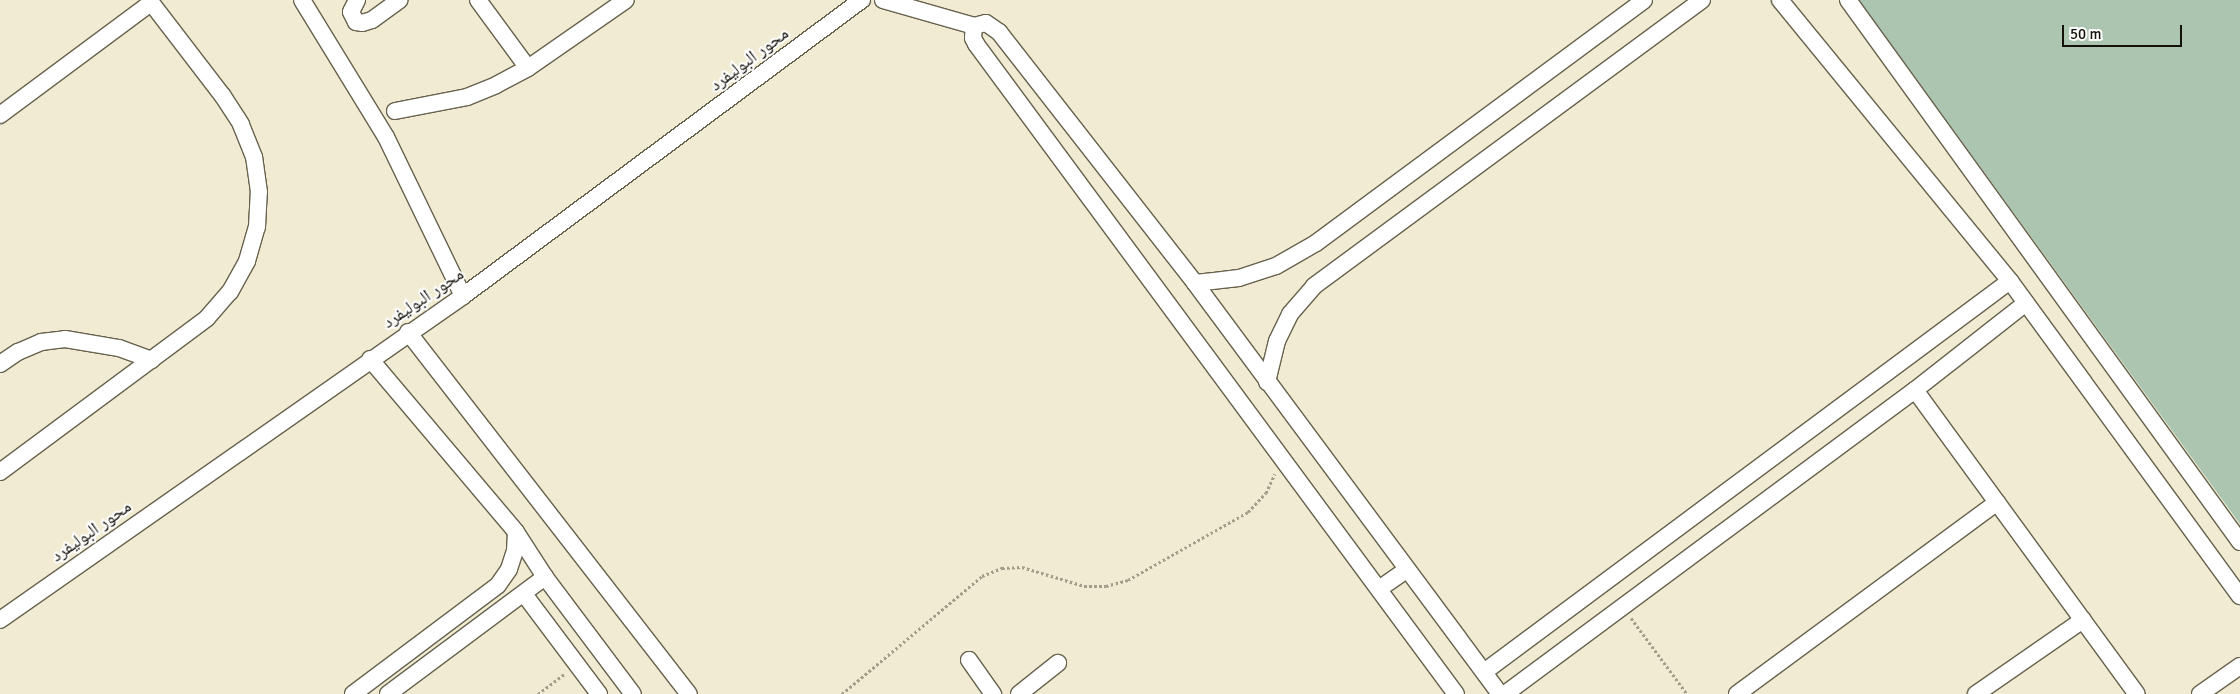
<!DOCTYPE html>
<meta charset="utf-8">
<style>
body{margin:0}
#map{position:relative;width:2240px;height:694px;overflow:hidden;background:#f1ebd3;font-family:Signika,"Noto Naskh Arabic",sans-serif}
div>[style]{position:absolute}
.green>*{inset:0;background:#acc5b0}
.path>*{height:3px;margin-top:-1.5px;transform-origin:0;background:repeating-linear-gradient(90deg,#a29e8b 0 2.5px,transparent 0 5px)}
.roads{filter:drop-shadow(1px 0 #67624d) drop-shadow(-1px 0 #67624d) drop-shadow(0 1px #67624d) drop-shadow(0 -1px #67624d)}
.minor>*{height:16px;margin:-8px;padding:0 8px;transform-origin:8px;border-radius:8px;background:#fff}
span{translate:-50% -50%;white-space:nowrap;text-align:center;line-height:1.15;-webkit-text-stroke:4px #fff;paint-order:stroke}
.street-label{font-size:18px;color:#131109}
.scale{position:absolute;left:2062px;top:25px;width:120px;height:22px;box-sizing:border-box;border:2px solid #131109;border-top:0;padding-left:6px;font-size:15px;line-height:18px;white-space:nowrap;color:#131109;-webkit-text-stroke:4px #fff;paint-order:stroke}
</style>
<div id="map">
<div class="green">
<i style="clip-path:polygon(1859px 0,2240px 0,2240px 524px)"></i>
</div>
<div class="path">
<i style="left:1631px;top:618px;width:94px;rotate:53.6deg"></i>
<i style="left:538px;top:694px;width:34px;rotate:-37deg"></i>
<i style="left:842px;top:694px;width:183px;rotate:-40.1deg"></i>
<i style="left:982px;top:576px;width:22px;rotate:-22deg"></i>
<i style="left:1002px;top:568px;width:20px;rotate:-3deg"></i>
<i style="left:1022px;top:567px;width:65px;rotate:17deg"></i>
<i style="left:1084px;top:586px;width:22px"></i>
<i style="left:1106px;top:586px;width:23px;rotate:-15deg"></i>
<i style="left:1128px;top:580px;width:138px;rotate:-29.5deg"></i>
<i style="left:1248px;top:512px;width:26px;rotate:-47deg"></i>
<i style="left:1266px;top:493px;width:21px;rotate:-65deg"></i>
</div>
<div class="roads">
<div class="minor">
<i style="left:302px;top:0;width:161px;rotate:58.5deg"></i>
<i style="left:386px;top:137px;width:177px;rotate:64.2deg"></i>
<i style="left:357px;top:0;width:13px;rotate:117deg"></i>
<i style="left:351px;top:12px;width:11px;rotate:63deg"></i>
<i style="left:356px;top:22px;width:6px;rotate:9deg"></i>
<i style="left:362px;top:23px;width:10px;rotate:-17deg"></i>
<i style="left:372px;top:20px;width:34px;rotate:-36deg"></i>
<i style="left:478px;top:0;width:84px;rotate:53.7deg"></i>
<i style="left:883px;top:0;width:95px;rotate:15.9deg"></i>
<i style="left:974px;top:26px;width:12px;rotate:-14deg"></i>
<i style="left:986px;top:23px;width:16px;rotate:35deg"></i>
<i style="left:999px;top:32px;width:318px;rotate:52deg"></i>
<i style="left:1195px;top:283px;width:512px;rotate:53.42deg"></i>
<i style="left:1780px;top:0;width:363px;rotate:50.7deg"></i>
<i style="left:2010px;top:281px;width:390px;rotate:53.9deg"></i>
<i style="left:1848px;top:0;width:669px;rotate:54.12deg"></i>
<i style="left:974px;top:26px;width:12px;rotate:95deg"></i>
<i style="left:973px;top:38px;width:7px;rotate:63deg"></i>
<i style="left:976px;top:44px;width:808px;rotate:53.56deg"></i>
<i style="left:395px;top:111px;width:73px;rotate:-11deg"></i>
<i style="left:467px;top:97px;width:31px;rotate:-22deg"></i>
<i style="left:496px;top:85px;width:36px;rotate:-28deg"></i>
<i style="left:528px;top:68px;width:119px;rotate:-34.8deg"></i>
<i style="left:0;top:115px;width:188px;rotate:-36.6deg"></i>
<i style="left:1195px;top:283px;width:44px;rotate:-6.5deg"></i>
<i style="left:1239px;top:278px;width:39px;rotate:-18deg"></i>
<i style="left:1276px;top:266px;width:46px;rotate:-29.9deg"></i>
<i style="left:1316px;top:243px;width:408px;rotate:-36.5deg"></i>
<i style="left:408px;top:332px;width:458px;rotate:52.2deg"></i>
<i style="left:370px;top:359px;width:226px;rotate:49.8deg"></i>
<i style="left:516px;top:532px;width:54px;rotate:57.2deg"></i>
<i style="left:545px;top:577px;width:146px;rotate:53.1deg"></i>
<i style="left:0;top:364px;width:22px;rotate:-34deg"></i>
<i style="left:18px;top:352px;width:25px;rotate:-23deg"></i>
<i style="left:41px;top:342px;width:24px;rotate:-7deg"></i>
<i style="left:65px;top:339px;width:55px;rotate:9.5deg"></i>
<i style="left:119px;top:348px;width:35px;rotate:20deg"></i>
<i style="left:1267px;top:382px;width:42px;rotate:-76.3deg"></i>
<i style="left:1277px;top:341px;width:30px;rotate:-64deg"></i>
<i style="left:1290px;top:314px;width:37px;rotate:-49deg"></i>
<i style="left:1314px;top:286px;width:482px;rotate:-36.4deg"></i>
<i style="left:1915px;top:390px;width:376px;rotate:53.9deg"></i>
<i style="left:0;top:472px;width:258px;rotate:-36.6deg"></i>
<i style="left:207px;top:318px;width:35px;rotate:-49deg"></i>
<i style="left:230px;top:292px;width:35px;rotate:-61deg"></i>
<i style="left:247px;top:261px;width:35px;rotate:-74deg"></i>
<i style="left:257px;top:227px;width:35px;rotate:-87deg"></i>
<i style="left:259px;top:192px;width:35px;rotate:-98deg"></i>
<i style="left:254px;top:157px;width:35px;rotate:-112deg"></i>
<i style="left:241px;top:124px;width:35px;rotate:-123deg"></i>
<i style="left:222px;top:95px;width:120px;rotate:-127.5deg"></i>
<i style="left:1379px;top:589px;width:33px;rotate:-35deg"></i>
<i style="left:524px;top:594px;width:125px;rotate:53.1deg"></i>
<i style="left:0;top:620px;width:565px;rotate:-34.98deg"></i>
<i style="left:463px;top:296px;width:497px;rotate:-36.6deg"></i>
<i style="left:969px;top:660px;width:42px;rotate:54.8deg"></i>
<i style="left:1484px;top:672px;width:655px;rotate:-36.63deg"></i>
<i style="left:353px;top:694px;width:181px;rotate:-36.9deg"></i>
<i style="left:498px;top:585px;width:19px;rotate:-55deg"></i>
<i style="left:509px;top:569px;width:19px;rotate:-72deg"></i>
<i style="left:515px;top:551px;width:19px;rotate:-87deg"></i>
<i style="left:388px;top:694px;width:196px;rotate:-36.7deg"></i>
<i style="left:1019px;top:694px;width:50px;rotate:-38.5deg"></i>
<i style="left:1505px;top:694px;width:510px;rotate:-36.56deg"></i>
<i style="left:1915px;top:390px;width:141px;rotate:-38.1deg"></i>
<i style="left:1737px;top:694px;width:323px;rotate:-36.4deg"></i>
<i style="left:1976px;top:694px;width:130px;rotate:-34.7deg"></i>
<i style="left:2200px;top:694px;width:49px;rotate:-35deg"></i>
</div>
</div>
<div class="street-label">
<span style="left:749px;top:59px;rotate:-37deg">محور البوليفرد</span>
<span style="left:423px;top:298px;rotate:-34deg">محور البوليفرد</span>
<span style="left:91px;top:531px;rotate:-35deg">محور البوليفرد</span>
</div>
<div class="scale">50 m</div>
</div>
